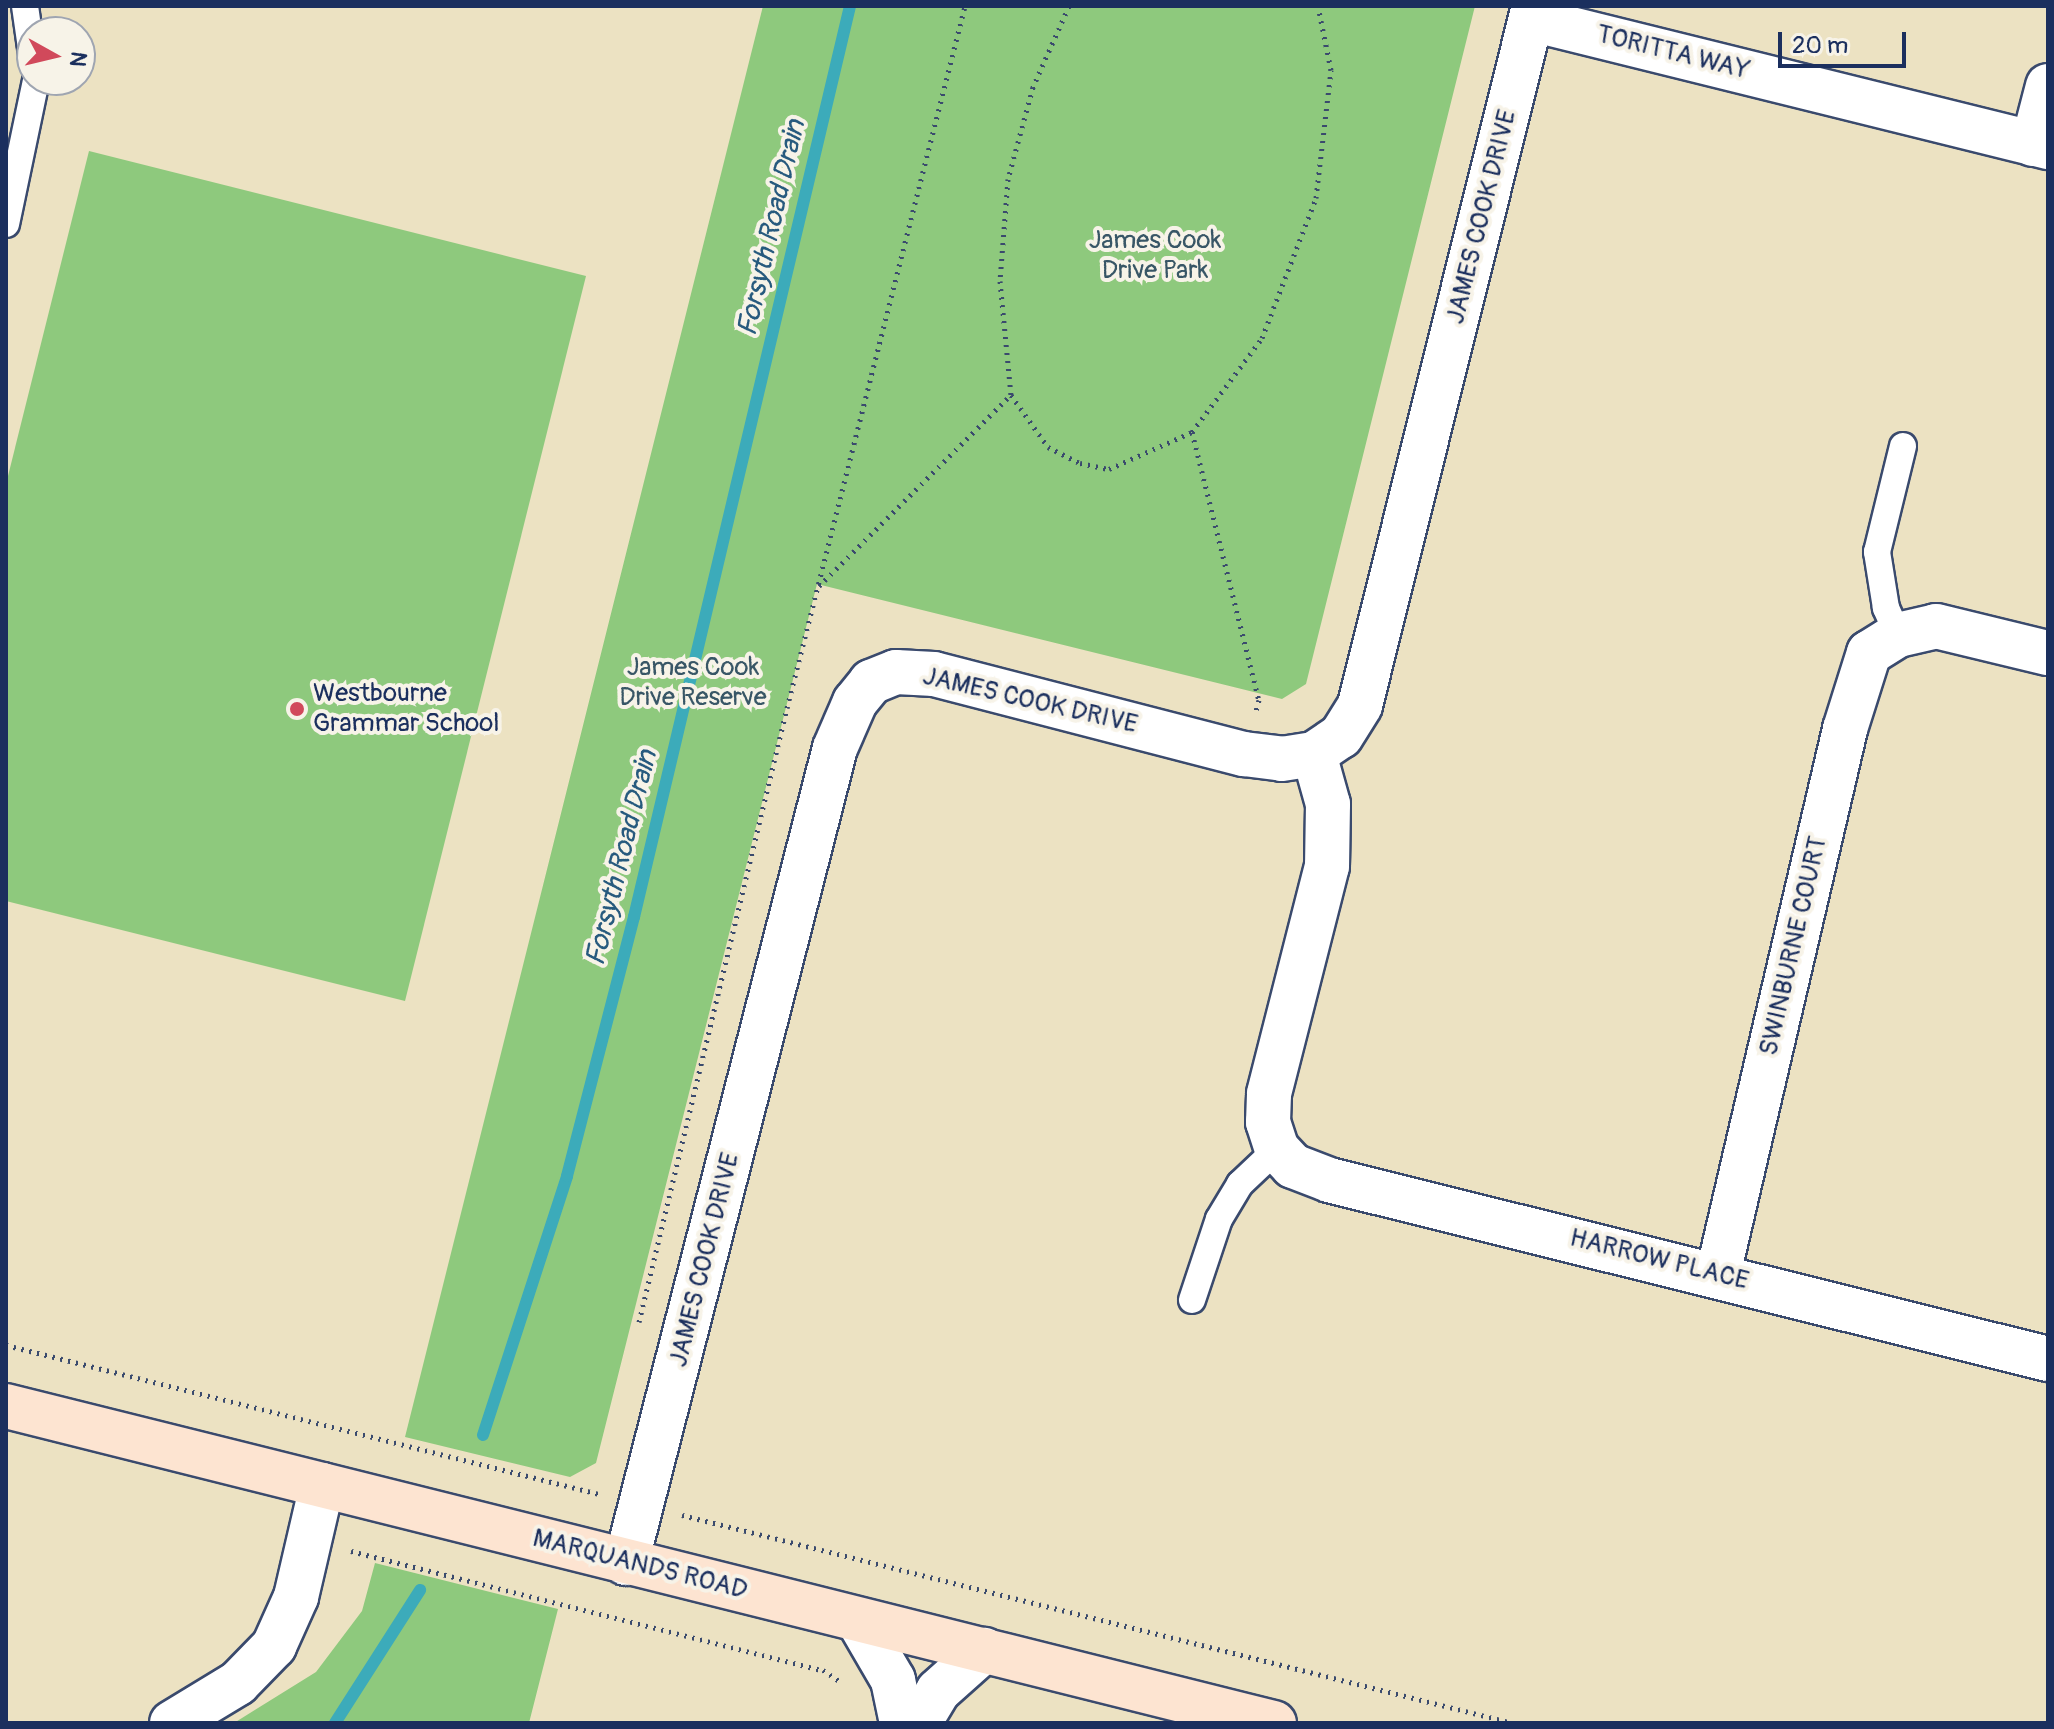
<!DOCTYPE html>
<style>
body{margin:0}
#map{position:relative;width:2054px;height:1729px;overflow:hidden;background:#ece2c2;font-family:Pangolin,sans-serif}
div>[style]{position:absolute}
.green>*{inset:0;background:#8ec97d}
.stream>*{height:12px;margin:-6px;padding:0 6px;transform-origin:6px;border-radius:6px;background:#3cabba}
.path>*{height:5px;margin-top:-2.5px;transform-origin:0;background:repeating-linear-gradient(90deg,#3a4a6d 0 2px,transparent 0 8px)}
.roads{filter:drop-shadow(2px 0 #3a4a6d) drop-shadow(-2px 0 #3a4a6d) drop-shadow(0 2px #3a4a6d) drop-shadow(0 -2px #3a4a6d)}
.lane>*{height:26px;margin:-13px;padding:0 13px;transform-origin:13px;border-radius:13px;background:#fff}
.street>*{height:44px;margin:-22px;padding:0 22px;transform-origin:22px;border-radius:22px;background:#fff}
.secondary>*{height:44px;margin:-22px;padding:0 22px;transform-origin:22px;border-radius:22px;background:#fde4d1}
.dots>*{width:22px;height:22px;translate:-50% -50%;box-sizing:border-box;border:4px solid #f7f3e8;border-radius:50%}
span{translate:-50% -50%;white-space:nowrap;text-align:center;line-height:1.15;-webkit-text-stroke:8px #f7f3e8;paint-order:stroke}
.street-label{font-size:26px;color:#1b2f5e}
.park-label{font-size:26px;color:#385666}
.poi-label{font-size:26px;color:#1b2f5e}
.left{translate:0 -50%;text-align:left}
.water-label{font-size:28px;color:#275a7e;font-style:italic}
.frame{position:absolute;inset:0;border:8px solid #1b2f5e;pointer-events:none}
.north{position:absolute;left:16px;top:16px;width:80px;height:80px;box-sizing:border-box;background:#f7f3e8;border:2px solid #9fa5b1;border-radius:50%;rotate:98deg;font-size:22px;font-weight:700;line-height:32px;text-align:center;color:#1b2f5e}
.north::after{content:'';display:block;margin:auto;width:28px;height:36px;background:#d1495b;clip-path:polygon(50% 0,100% 100%,50% 72%,0 100%)}
.scale{position:absolute;left:1778px;top:32px;width:128px;height:36px;box-sizing:border-box;border:4px solid #1b2f5e;border-top:0;padding-left:10px;font-size:24px;line-height:28px;white-space:nowrap;color:#1b2f5e;-webkit-text-stroke:6px #f7f3e8;paint-order:stroke}
</style>
<div id="map">
<div class="green">
<i style="clip-path:polygon(763px 6px,1475px 6px,1306px 684px,1282px 699px,817px 584px,596px 1463px,570px 1477px,405px 1437px)"></i>
<i style="clip-path:polygon(89px 151px,586px 276px,405px 1001px,6px 901px,6px 484px)"></i>
<i style="clip-path:polygon(375px 1563px,558px 1609px,529px 1723px,234px 1723px,316px 1672px,362px 1611px)"></i>
</div>
<div class="stream">
<i style="left:483px;top:1435px;width:272px;rotate:-72deg"></i>
<i style="left:567px;top:1176px;width:268px;rotate:-75.5deg"></i>
<i style="left:634px;top:917px;width:936px;rotate:-76.66deg"></i>
<i style="left:335px;top:1723px;width:158px;rotate:-57.4deg"></i>
</div>
<div class="path">
<i style="left:1069px;top:6px;width:89px;rotate:114deg"></i>
<i style="left:1033px;top:87px;width:95px;rotate:105.2deg"></i>
<i style="left:1008px;top:179px;width:102px;rotate:94.5deg"></i>
<i style="left:1000px;top:281px;width:115px;rotate:84.5deg"></i>
<i style="left:1011px;top:395px;width:64px;rotate:54.6deg"></i>
<i style="left:1048px;top:447px;width:36px;rotate:27deg"></i>
<i style="left:1080px;top:463px;width:30px;rotate:12deg"></i>
<i style="left:1109px;top:469px;width:91px;rotate:-24deg"></i>
<i style="left:1192px;top:432px;width:117px;rotate:-53.3deg"></i>
<i style="left:1262px;top:338px;width:150px;rotate:-68.9deg"></i>
<i style="left:1316px;top:198px;width:129px;rotate:-83.3deg"></i>
<i style="left:1331px;top:70px;width:65px;rotate:-101.5deg"></i>
<i style="left:1192px;top:432px;width:276px;rotate:76deg"></i>
<i style="left:1259px;top:700px;width:15px;rotate:106deg"></i>
<i style="left:819px;top:586px;width:271px;rotate:-44.9deg"></i>
<i style="left:639px;top:1322px;width:632px;rotate:-76.45deg"></i>
<i style="left:787px;top:708px;width:724px;rotate:-75.77deg"></i>
<i style="left:6px;top:1345px;width:611px;rotate:14.1deg"></i>
<i style="left:682px;top:1515px;width:857px;rotate:14.05deg"></i>
<i style="left:351px;top:1551px;width:487px;rotate:14.2deg"></i>
<i style="left:823px;top:1670px;width:23px;rotate:34deg"></i>
</div>
<div class="roads">
<div class="lane">
<i style="left:25px;top:6px;width:49px;rotate:81.9deg"></i>
<i style="left:6px;top:224px;width:147px;rotate:-78.2deg"></i>
<i style="left:1898px;top:635px;width:30px;rotate:-114deg"></i>
<i style="left:1886px;top:608px;width:57px;rotate:-99.1deg"></i>
<i style="left:1877px;top:552px;width:109px;rotate:-76.2deg"></i>
<i style="left:1192px;top:1300px;width:85px;rotate:-71.6deg"></i>
<i style="left:1219px;top:1219px;width:41px;rotate:-59deg"></i>
<i style="left:1240px;top:1184px;width:51px;rotate:-43.4deg"></i>
</div>
<div class="street">
<i style="left:1531px;top:19px;width:533px;rotate:13.91deg"></i>
<i style="left:2033px;top:144px;width:60px;rotate:-75.5deg"></i>
<i style="left:1314px;top:754px;width:52px;rotate:74.4deg"></i>
<i style="left:1328px;top:804px;width:62px;rotate:90.9deg"></i>
<i style="left:1327px;top:866px;width:235px;rotate:104.3deg"></i>
<i style="left:1269px;top:1094px;width:28px;rotate:92deg"></i>
<i style="left:1268px;top:1122px;width:28px;rotate:72deg"></i>
<i style="left:1277px;top:1149px;width:23px;rotate:47deg"></i>
<i style="left:1293px;top:1166px;width:39px;rotate:21deg"></i>
<i style="left:1329px;top:1180px;width:741px;rotate:13.98deg"></i>
<i style="left:1718px;top:1274px;width:560px;rotate:-76.88deg"></i>
<i style="left:1845px;top:729px;width:80px;rotate:-72.5deg"></i>
<i style="left:1869px;top:653px;width:34px;rotate:-32deg"></i>
<i style="left:1898px;top:635px;width:39px;rotate:-13deg"></i>
<i style="left:1936px;top:626px;width:115px;rotate:13.6deg"></i>
<i style="left:626px;top:1563px;width:841px;rotate:-75.62deg"></i>
<i style="left:835px;top:748px;width:50px;rotate:-66.5deg"></i>
<i style="left:855px;top:702px;width:26px;rotate:-51deg"></i>
<i style="left:871px;top:682px;width:27px;rotate:-22deg"></i>
<i style="left:896px;top:672px;width:38px;rotate:3deg"></i>
<i style="left:934px;top:674px;width:320px;rotate:14.5deg"></i>
<i style="left:1244px;top:754px;width:38px;rotate:7deg"></i>
<i style="left:1282px;top:759px;width:32px;rotate:-9deg"></i>
<i style="left:1314px;top:754px;width:32px;rotate:-34deg"></i>
<i style="left:1341px;top:736px;width:36px;rotate:-58deg"></i>
<i style="left:1360px;top:705px;width:720px;rotate:-76.02deg"></i>
<i style="left:858px;top:1620px;width:69px;rotate:59.7deg"></i>
<i style="left:893px;top:1680px;width:44px;rotate:78.2deg"></i>
<i style="left:172px;top:1723px;width:77px;rotate:-31.2deg"></i>
<i style="left:238px;top:1683px;width:52px;rotate:-45.8deg"></i>
<i style="left:274px;top:1646px;width:54px;rotate:-65.8deg"></i>
<i style="left:296px;top:1597px;width:115px;rotate:-76.9deg"></i>
<i style="left:919px;top:1723px;width:37px;rotate:-59deg"></i>
<i style="left:938px;top:1691px;width:62px;rotate:-41.7deg"></i>
</div>
<div class="secondary">
<i style="left:6px;top:1406px;width:1307px;rotate:14.04deg"></i>
</div>
</div>
<div class="dots">
<i style="left:297px;top:709px;background:#d1495b"></i>
</div>
<div class="street-label">
<span style="left:1673px;top:53px;rotate:14deg">TORITTA WAY</span>
<span style="left:1482px;top:217px;rotate:-76deg">JAMES COOK DRIVE</span>
<span style="left:1030px;top:701px;rotate:13deg">JAMES COOK DRIVE</span>
<span style="left:1794px;top:946px;rotate:-77deg">SWINBURNE COURT</span>
<span style="left:705px;top:1260px;rotate:-76deg">JAMES COOK DRIVE</span>
<span style="left:1659px;top:1260px;rotate:14deg">HARROW PLACE</span>
<span style="left:640px;top:1565px;rotate:14deg">MARQUANDS ROAD</span>
</div>
<div class="park-label">
<span style="left:1155px;top:256px">James Cook<br>Drive Park</span>
<span style="left:693px;top:683px">James Cook<br>Drive Reserve</span>
</div>
<div class="poi-label">
<span class="left" style="left:313px;top:709px">Westbourne<br>Grammar School</span>
</div>
<div class="water-label">
<span style="left:772px;top:228px;rotate:-77deg">Forsyth Road Drain</span>
<span style="left:622px;top:858px;rotate:-76deg">Forsyth Road Drain</span>
</div>
<div class="frame"></div>
<div class="north">N</div>
<div class="scale">20 m</div>
</div>
